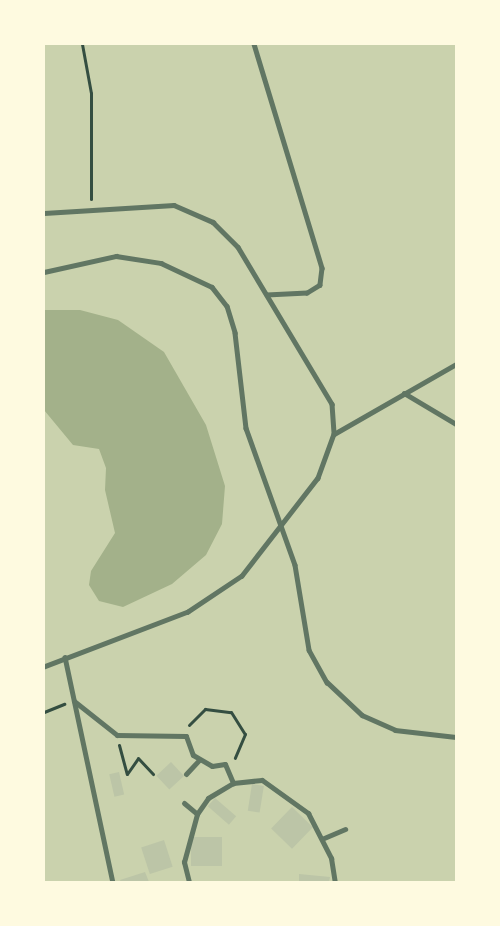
<!DOCTYPE html>
<style>
body{margin:0}
#map{position:relative;width:500px;height:926px;overflow:hidden;background:#e9edc9;font-family:"Asap Condensed",sans-serif}
div>[style]{position:absolute}
.green>*{inset:0;background:#cad2ad;transform-origin:0 0}
.water>*{inset:0;background:#a3b18a}
.building>*{inset:0;background:#bcc5a7;transform-origin:0 0}
.path>*{height:3px;margin:-1.5px;padding:0 1.5px;transform-origin:1.5px;border-radius:1.5px;background:#344e41}
.service>*{height:4.5px;margin:-2.25px;padding:0 2.25px;transform-origin:2.25px;border-radius:2.25px;background:#617663}
.pedestrian>*{height:5px;margin:-2.5px;padding:0 2.5px;transform-origin:2.5px;border-radius:2.5px;background:#617663}
span{translate:-50% -50%;white-space:nowrap;text-align:center;line-height:1.15;-webkit-text-stroke:6px #fefae0;paint-order:stroke}
.frame{position:absolute;inset:0;border:45px solid #fefae0;pointer-events:none}
</style>
<div id="map">
<div class="green">
<i style="left:44px;top:44px;width:412px;height:838px"></i>
</div>
<div class="water">
<i style="clip-path:polygon(44px 310px,80px 310px,118px 320px,164px 352px,206px 425px,225px 486px,222px 524px,206px 555px,172px 584px,123px 607px,99px 601px,89px 585px,91px 571px,115px 533px,105px 490px,106px 468px,99px 449px,73px 445px,44px 410px)"></i>
</div>
<div class="building">
<i style="left:171px;top:762px;width:19px;height:20px;rotate:47deg"></i>
<i style="left:119px;top:772px;width:23px;height:10px;rotate:77deg"></i>
<i style="left:252px;top:784px;width:12px;height:27px;rotate:9deg"></i>
<i style="left:215px;top:798px;width:28px;height:11px;rotate:41deg"></i>
<i style="left:292px;top:807px;width:29px;height:30px;rotate:44deg"></i>
<i style="left:191px;top:837px;width:31px;height:29px"></i>
<i style="left:164px;top:840px;width:28px;height:24px;rotate:72deg"></i>
<i style="clip-path:polygon(145px 872px,149px 882px,121px 882px,120px 880px)"></i>
<i style="clip-path:polygon(299px 874px,330px 877px,329px 882px,299px 882px)"></i>
</div>
<div class="path">
<i style="left:82px;top:44px;width:50px;rotate:79.6deg"></i>
<i style="left:91px;top:93px;width:106px;rotate:90deg"></i>
<i style="left:44px;top:712px;width:22px;rotate:-22deg"></i>
<i style="left:189px;top:725px;width:23px;rotate:-45deg"></i>
<i style="left:205px;top:709px;width:26px;rotate:7deg"></i>
<i style="left:231px;top:712px;width:26px;rotate:58deg"></i>
<i style="left:245px;top:734px;width:26px;rotate:113deg"></i>
<i style="left:119px;top:745px;width:30px;rotate:75deg"></i>
<i style="left:127px;top:774px;width:19px;rotate:-55deg"></i>
<i style="left:138px;top:758px;width:22px;rotate:47deg"></i>
</div>
<div class="service">
<i style="left:254px;top:44px;width:234px;rotate:73.1deg"></i>
<i style="left:322px;top:268px;width:17px;rotate:97deg"></i>
<i style="left:320px;top:285px;width:15px;rotate:148deg"></i>
<i style="left:307px;top:293px;width:40px;rotate:177.1deg"></i>
<i style="left:44px;top:213px;width:130px;rotate:-3.5deg"></i>
<i style="left:174px;top:205px;width:43px;rotate:23.6deg"></i>
<i style="left:213px;top:222px;width:35px;rotate:45deg"></i>
<i style="left:238px;top:247px;width:183px;rotate:59.1deg"></i>
<i style="left:332px;top:404px;width:30px;rotate:86deg"></i>
<i style="left:334px;top:434px;width:47px;rotate:110deg"></i>
<i style="left:318px;top:478px;width:124px;rotate:127.8deg"></i>
<i style="left:242px;top:576px;width:65px;rotate:146.3deg"></i>
<i style="left:188px;top:612px;width:154px;rotate:159.1deg"></i>
<i style="left:44px;top:272px;width:74px;rotate:-12.5deg"></i>
<i style="left:116px;top:256px;width:46px;rotate:8.8deg"></i>
<i style="left:161px;top:263px;width:56px;rotate:25.2deg"></i>
<i style="left:212px;top:287px;width:24px;rotate:52deg"></i>
<i style="left:227px;top:306px;width:28px;rotate:73deg"></i>
<i style="left:235px;top:333px;width:96px;rotate:83.4deg"></i>
<i style="left:246px;top:428px;width:145px;rotate:70.3deg"></i>
<i style="left:295px;top:565px;width:86px;rotate:80.6deg"></i>
<i style="left:309px;top:650px;width:37px;rotate:61deg"></i>
<i style="left:327px;top:682px;width:48px;rotate:43.3deg"></i>
<i style="left:362px;top:715px;width:36px;rotate:24deg"></i>
<i style="left:395px;top:730px;width:61px;rotate:6.5deg"></i>
<i style="left:404px;top:393px;width:61px;rotate:30.8deg"></i>
<i style="left:334px;top:434px;width:141px;rotate:-29.8deg"></i>
<i style="left:65px;top:657px;width:230px;rotate:78deg"></i>
</div>
<div class="pedestrian">
<i style="left:74px;top:701px;width:55px;rotate:38.3deg"></i>
<i style="left:117px;top:735px;width:69px;rotate:0.8deg"></i>
<i style="left:186px;top:736px;width:20px;rotate:70deg"></i>
<i style="left:193px;top:755px;width:22px;rotate:30deg"></i>
<i style="left:212px;top:766px;width:13px;rotate:-9deg"></i>
<i style="left:225px;top:764px;width:21px;rotate:67deg"></i>
<i style="left:186px;top:774px;width:19px;rotate:-47deg"></i>
<i style="left:184px;top:803px;width:17px;rotate:40deg"></i>
<i style="left:324px;top:838px;width:23px;rotate:-23deg"></i>
<i style="left:189px;top:882px;width:21px;rotate:-104deg"></i>
<i style="left:184px;top:862px;width:50px;rotate:-74.8deg"></i>
<i style="left:197px;top:814px;width:19px;rotate:-55deg"></i>
<i style="left:208px;top:798px;width:29px;rotate:-31deg"></i>
<i style="left:233px;top:783px;width:29px;rotate:-6deg"></i>
<i style="left:262px;top:780px;width:57px;rotate:35.7deg"></i>
<i style="left:308px;top:813px;width:51px;rotate:62.9deg"></i>
<i style="left:331px;top:858px;width:24px;rotate:81deg"></i>
</div>
<div class="frame"></div>
</div>
